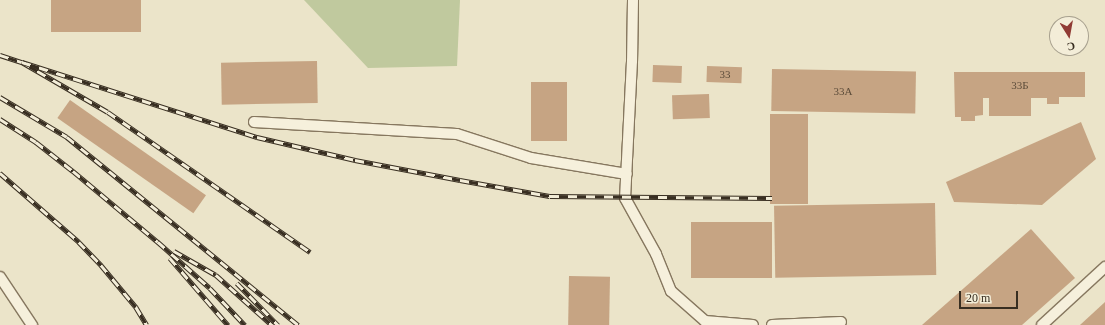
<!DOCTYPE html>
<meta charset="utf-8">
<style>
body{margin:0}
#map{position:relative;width:1105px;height:325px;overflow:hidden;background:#ebe4c9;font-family:"Times New Roman",serif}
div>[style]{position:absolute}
.green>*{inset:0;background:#c0c99e}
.building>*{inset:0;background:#c6a483;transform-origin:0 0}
.roads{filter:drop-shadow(1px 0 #86775f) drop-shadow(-1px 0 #86775f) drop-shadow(0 1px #86775f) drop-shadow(0 -1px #86775f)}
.lane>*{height:10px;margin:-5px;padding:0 5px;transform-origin:5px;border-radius:5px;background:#f6f0dc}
.rail>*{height:4.5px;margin-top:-2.25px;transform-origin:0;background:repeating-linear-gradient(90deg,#f3edd8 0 9px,#382e21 0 18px);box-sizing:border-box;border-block:1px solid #382e21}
span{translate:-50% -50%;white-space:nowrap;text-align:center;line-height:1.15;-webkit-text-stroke:3px #f3edd8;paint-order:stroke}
.number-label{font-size:11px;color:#5c4c3a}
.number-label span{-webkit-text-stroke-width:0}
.north{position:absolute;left:1049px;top:16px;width:40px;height:40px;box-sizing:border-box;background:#f3edd8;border:1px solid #a8a18f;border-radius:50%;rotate:169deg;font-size:11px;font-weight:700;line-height:16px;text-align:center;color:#382e21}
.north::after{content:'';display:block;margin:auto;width:14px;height:18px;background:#903b34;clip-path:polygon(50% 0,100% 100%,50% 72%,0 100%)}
.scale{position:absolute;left:959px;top:291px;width:59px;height:18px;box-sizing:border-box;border:2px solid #382e21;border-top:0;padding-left:5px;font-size:12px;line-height:14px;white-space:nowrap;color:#382e21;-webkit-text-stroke:3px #f3edd8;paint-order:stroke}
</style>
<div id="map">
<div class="green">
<i style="clip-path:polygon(304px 0,460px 0,457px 66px,368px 68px)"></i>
</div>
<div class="building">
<i style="left:51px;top:0;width:90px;height:32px"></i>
<i style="left:317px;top:61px;width:42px;height:96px;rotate:89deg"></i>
<i style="left:653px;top:65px;width:29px;height:17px;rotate:2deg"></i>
<i style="left:707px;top:66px;width:35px;height:16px;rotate:2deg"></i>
<i style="left:772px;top:69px;width:144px;height:42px;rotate:1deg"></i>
<i style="clip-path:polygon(954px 72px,1085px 72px,1085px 97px,1059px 97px,1059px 104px,1047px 104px,1047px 98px,1031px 98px,1031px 116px,989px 116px,989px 98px,983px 98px,983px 115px,975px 116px,975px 121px,961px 121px,961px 117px,955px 117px)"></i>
<i style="left:531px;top:82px;width:36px;height:59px"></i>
<i style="left:709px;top:94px;width:24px;height:37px;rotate:88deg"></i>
<i style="left:70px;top:100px;width:166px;height:22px;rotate:35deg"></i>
<i style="left:770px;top:114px;width:38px;height:90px"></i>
<i style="clip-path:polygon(1081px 122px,1096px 159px,1042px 205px,954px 202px,946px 182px)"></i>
<i style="left:935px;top:203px;width:72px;height:161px;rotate:89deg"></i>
<i style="left:691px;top:222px;width:81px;height:56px"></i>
<i style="clip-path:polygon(1031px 229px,1075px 278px,1022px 325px,922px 325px)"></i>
<i style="left:569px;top:276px;width:41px;height:49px;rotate:1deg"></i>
<i style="clip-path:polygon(1105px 302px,1105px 325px,1080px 325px)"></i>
</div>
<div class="roads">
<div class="lane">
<i style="left:633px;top:0;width:61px;rotate:90.9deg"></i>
<i style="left:632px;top:61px;width:137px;rotate:92.9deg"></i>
<i style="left:625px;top:198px;width:64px;rotate:61deg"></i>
<i style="left:656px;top:254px;width:40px;rotate:68deg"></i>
<i style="left:671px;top:291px;width:45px;rotate:41.4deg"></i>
<i style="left:705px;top:321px;width:48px;rotate:4.8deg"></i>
<i style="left:254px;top:122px;width:203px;rotate:3.4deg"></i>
<i style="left:457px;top:134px;width:78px;rotate:18deg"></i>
<i style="left:531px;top:158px;width:97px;rotate:9.5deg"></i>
<i style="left:0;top:277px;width:58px;rotate:56.3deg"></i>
<i style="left:772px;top:325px;width:69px;rotate:-2.5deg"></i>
<i style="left:1042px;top:325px;width:86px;rotate:-42.6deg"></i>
</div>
</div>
<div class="rail">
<i style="left:0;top:55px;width:23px;rotate:18deg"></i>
<i style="left:22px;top:62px;width:99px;rotate:30.2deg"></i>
<i style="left:108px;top:112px;width:246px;rotate:34.7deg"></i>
<i style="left:22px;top:62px;width:247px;rotate:17.7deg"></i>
<i style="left:257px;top:137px;width:101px;rotate:13.2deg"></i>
<i style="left:355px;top:160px;width:107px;rotate:10.8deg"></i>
<i style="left:460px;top:180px;width:91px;rotate:10.1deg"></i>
<i style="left:550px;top:196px;width:222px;rotate:0.5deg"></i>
<i style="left:0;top:97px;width:78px;rotate:30.8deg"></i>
<i style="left:67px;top:137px;width:298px;rotate:39.1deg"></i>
<i style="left:0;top:119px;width:43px;rotate:32.6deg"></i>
<i style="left:36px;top:142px;width:47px;rotate:38.1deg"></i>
<i style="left:73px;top:171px;width:111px;rotate:39.9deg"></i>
<i style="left:158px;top:242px;width:69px;rotate:41.5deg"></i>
<i style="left:210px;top:288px;width:51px;rotate:46.6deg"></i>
<i style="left:0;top:173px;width:105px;rotate:41.1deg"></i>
<i style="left:79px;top:242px;width:32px;rotate:46deg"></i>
<i style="left:101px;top:265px;width:55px;rotate:50.2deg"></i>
<i style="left:136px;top:307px;width:21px;rotate:59deg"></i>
<i style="left:174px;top:251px;width:48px;rotate:29.7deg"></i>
<i style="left:216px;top:275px;width:75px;rotate:41.8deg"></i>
<i style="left:170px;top:258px;width:89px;rotate:49.1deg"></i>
<i style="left:237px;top:283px;width:59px;rotate:45.7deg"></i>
</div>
<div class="number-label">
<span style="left:725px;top:74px">33</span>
<span style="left:1020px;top:85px">33Б</span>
<span style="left:843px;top:91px">33А</span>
</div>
<div class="north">С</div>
<div class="scale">20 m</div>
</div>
